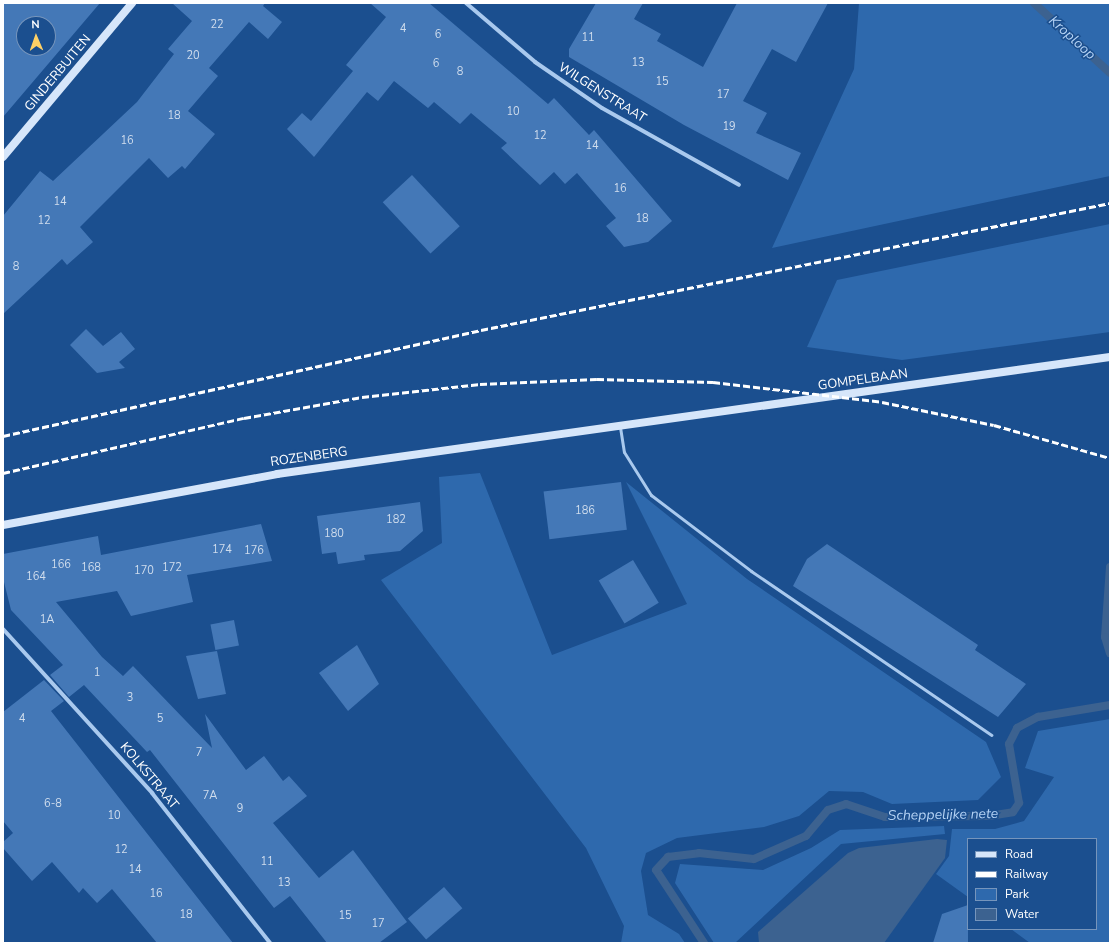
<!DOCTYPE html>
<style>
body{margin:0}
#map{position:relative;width:1113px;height:946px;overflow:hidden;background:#1b4f8f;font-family:"Nunito Sans",sans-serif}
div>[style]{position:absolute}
.green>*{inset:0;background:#2e69ad}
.water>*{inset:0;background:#3c6290}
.stream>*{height:8px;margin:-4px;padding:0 4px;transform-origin:4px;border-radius:4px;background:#3c6290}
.building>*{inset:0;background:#4478b7;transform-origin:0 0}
.lane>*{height:3px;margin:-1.5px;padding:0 1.5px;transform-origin:1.5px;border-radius:1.5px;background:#a9c9ee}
.street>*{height:4px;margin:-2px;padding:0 2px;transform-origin:2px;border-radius:2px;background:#a9c9ee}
.secondary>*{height:8px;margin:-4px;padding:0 4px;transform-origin:4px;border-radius:4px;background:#d6e6fa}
.rail>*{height:3px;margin-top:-1.5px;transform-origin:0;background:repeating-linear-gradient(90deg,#fff 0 7px,transparent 0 10px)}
span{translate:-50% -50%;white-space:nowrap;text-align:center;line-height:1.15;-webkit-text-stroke:3px #1b4f8f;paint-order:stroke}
.number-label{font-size:11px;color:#d0dded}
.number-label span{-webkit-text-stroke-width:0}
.street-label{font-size:13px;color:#fff}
.water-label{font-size:14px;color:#b5d3f5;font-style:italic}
.frame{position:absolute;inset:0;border:4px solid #fff;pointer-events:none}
.legend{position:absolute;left:967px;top:838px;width:130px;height:92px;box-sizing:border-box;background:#1b4f8f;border:1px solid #7695bc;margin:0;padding:5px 7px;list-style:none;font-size:12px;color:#fff}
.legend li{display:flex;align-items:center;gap:8px;height:20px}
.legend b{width:20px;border:1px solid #7695bc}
.north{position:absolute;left:16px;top:16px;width:40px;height:40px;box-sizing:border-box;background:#1b4f8f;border:1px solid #7695bc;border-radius:50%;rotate:358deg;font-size:11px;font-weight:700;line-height:16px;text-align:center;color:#fff}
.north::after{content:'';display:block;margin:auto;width:14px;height:18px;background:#ffd166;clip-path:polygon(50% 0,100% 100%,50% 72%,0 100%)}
</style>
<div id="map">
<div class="green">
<i style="clip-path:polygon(859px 3px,1110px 3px,1110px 176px,772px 248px,854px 69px)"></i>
<i style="clip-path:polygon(1110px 224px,1110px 332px,902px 360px,807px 347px,837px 280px)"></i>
<i style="clip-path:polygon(480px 473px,552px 655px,687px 604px,626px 482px,747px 579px,986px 742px,1001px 777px,978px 800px,892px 804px,863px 792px,829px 791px,799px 816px,764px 827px,677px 838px,646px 853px,641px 871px,648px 915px,679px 934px,685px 943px,621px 943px,624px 926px,586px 848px,381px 580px,442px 543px,439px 477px)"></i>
<i style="clip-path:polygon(1110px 719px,1110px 943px,1030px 943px,1011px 929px,1096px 929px,1096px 839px,968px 839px,968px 897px,936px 874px,949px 856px,952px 829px,995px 829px,1024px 821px,1054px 777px,1025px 768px,1038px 731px)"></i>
<i style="clip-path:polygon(944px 826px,945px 834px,841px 844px,735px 943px,714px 943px,675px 883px,680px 864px,763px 870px,811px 848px,840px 830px)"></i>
</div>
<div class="water">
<i style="clip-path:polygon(937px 839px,947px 840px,945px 858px,884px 943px,759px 943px,758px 932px,848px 853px,859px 848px)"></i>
</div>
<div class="stream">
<i style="left:1034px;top:3px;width:103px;rotate:42.6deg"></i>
<i style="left:1110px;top:567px;width:70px;rotate:94.1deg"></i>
<i style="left:1105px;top:637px;width:17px;rotate:73deg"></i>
<i style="left:704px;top:943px;width:87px;rotate:-123.3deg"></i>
<i style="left:656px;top:870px;width:18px;rotate:-47deg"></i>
<i style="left:668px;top:857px;width:31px;rotate:-7deg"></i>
<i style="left:699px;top:853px;width:55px;rotate:6.2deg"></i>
<i style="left:754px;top:859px;width:57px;rotate:-23.9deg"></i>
<i style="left:806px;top:836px;width:34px;rotate:-50deg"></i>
<i style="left:828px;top:810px;width:19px;rotate:-18deg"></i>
<i style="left:846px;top:804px;width:41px;rotate:18.4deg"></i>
<i style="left:885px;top:817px;width:104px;rotate:-0.6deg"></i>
<i style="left:989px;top:816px;width:24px;rotate:-9deg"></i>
<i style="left:1013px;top:812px;width:11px;rotate:-56deg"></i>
<i style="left:1019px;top:803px;width:60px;rotate:-99.6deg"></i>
<i style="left:1009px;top:744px;width:18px;rotate:-63deg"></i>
<i style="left:1017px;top:728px;width:24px;rotate:-28deg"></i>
<i style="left:1038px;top:717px;width:73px;rotate:-9.5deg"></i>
</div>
<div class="building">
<i style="clip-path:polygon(evenodd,3px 3px,100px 3px,3px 117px,3px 3px,24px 24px,48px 24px,48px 48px,24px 48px,24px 24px)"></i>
<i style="clip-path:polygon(172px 3px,265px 3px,263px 6px,282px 22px,268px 39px,249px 22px,209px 68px,218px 76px,188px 111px,215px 134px,185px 169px,182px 166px,168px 178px,149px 158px,80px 227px,93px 242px,67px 265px,62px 259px,3px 314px,3px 216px,40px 171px,53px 181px,137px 102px,174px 54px,168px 49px,192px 21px)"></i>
<i style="clip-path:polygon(370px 3px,429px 3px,548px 104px,554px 98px,589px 135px,594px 130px,672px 221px,648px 242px,624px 247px,606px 226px,616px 218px,577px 173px,565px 184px,554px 172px,540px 185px,501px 148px,507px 143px,471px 113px,460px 124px,434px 102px,428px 108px,394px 81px,378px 101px,367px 92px,314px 157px,287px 129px,302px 113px,311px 121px,353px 71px,346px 65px,386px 17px)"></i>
<i style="clip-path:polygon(596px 3px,643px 3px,634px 19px,661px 34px,657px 41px,703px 67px,737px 3px,828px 3px,796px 62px,772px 49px,743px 101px,767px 113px,756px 133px,801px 153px,788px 180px,684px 125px,569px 57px,569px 49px)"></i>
<i style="left:412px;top:175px;width:70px;height:40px;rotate:47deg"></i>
<i style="clip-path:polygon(86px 329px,103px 346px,121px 332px,135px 349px,119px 362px,125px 368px,97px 373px,70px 345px)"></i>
<i style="left:621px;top:482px;width:48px;height:78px;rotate:83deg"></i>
<i style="clip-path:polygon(420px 502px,423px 531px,400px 551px,364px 555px,365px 560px,338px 564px,336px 552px,322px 554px,317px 516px)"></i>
<i style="clip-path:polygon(261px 524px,272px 561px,187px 575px,193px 602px,131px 616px,117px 591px,56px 602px,102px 657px,123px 676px,133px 666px,212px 748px,205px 714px,246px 770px,264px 756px,283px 781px,289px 776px,307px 796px,273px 823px,319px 878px,353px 850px,407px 922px,379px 943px,327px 943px,290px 896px,274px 908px,150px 750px,147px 752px,84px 685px,69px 697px,50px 675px,63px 665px,11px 610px,3px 578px,3px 554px,98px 536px,101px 555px)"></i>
<i style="clip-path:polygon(827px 544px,978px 645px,975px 650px,1026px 684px,998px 717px,793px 586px,807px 559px)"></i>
<i style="left:633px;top:560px;width:50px;height:40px;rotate:59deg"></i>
<i style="left:234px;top:620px;width:26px;height:24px;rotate:79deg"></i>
<i style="clip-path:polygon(357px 645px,379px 684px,348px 711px,319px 673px)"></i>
<i style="clip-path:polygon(217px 651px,226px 694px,198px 699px,186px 656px)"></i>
<i style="clip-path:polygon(44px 680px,64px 701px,51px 711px,233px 943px,157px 943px,112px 889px,97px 903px,83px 888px,79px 893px,52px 862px,32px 881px,3px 848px,3px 842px,13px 833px,3px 821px,3px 712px)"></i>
<i style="left:444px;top:887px;width:28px;height:48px;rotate:49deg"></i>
<i style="clip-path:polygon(968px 905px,968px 943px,933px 943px,942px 914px)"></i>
</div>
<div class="lane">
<i style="left:620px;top:427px;width:25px;rotate:81deg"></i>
<i style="left:624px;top:452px;width:51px;rotate:57.9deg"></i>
<i style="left:651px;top:495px;width:126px;rotate:37.2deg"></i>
<i style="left:751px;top:571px;width:291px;rotate:34.3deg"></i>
</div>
<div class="street">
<i style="left:466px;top:3px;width:91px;rotate:40.5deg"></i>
<i style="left:535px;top:62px;width:81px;rotate:34.5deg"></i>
<i style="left:602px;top:108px;width:157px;rotate:29.3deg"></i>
<i style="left:3px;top:629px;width:222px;rotate:47.7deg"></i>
<i style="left:152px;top:793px;width:191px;rotate:51.8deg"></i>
</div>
<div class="secondary">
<i style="left:3px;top:157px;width:201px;rotate:-50deg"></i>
<i style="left:3px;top:525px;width:279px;rotate:-10.5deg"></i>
<i style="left:277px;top:474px;width:841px;rotate:-8deg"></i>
</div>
<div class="rail">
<i style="left:3px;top:436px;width:490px;rotate:-12.5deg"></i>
<i style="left:481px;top:330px;width:642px;rotate:-11.41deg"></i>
<i style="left:3px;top:473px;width:247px;rotate:-12.9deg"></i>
<i style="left:244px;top:418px;width:120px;rotate:-10.1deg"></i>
<i style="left:362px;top:397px;width:119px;rotate:-6.3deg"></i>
<i style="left:480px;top:384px;width:117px;rotate:-2.4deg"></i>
<i style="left:597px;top:379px;width:116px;rotate:1.5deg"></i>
<i style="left:713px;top:382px;width:170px;rotate:6.7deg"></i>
<i style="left:882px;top:402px;width:114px;rotate:11.6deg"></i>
<i style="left:994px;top:425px;width:121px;rotate:15.9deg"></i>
</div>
<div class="number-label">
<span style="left:217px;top:25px">22</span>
<span style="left:403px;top:29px">4</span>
<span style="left:438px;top:35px">6</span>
<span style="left:588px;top:38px">11</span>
<span style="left:193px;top:56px">20</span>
<span style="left:638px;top:63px">13</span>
<span style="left:436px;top:64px">6</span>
<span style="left:460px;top:72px">8</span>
<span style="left:662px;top:82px">15</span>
<span style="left:723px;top:95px">17</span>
<span style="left:513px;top:112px">10</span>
<span style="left:174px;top:116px">18</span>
<span style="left:729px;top:127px">19</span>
<span style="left:540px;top:136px">12</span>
<span style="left:127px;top:141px">16</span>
<span style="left:592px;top:146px">14</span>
<span style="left:620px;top:189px">16</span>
<span style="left:60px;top:202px">14</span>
<span style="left:642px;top:219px">18</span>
<span style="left:44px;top:221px">12</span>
<span style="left:16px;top:267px">8</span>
<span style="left:585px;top:511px">186</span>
<span style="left:396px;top:520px">182</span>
<span style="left:334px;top:534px">180</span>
<span style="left:222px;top:550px">174</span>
<span style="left:254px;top:551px">176</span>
<span style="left:61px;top:565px">166</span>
<span style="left:91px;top:568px">168</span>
<span style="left:172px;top:568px">172</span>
<span style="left:144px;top:571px">170</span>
<span style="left:36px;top:577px">164</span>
<span style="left:47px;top:620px">1A</span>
<span style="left:97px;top:673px">1</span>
<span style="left:130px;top:698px">3</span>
<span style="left:22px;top:719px">4</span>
<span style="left:160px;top:719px">5</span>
<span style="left:199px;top:753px">7</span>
<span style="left:210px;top:796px">7A</span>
<span style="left:53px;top:804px">6-8</span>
<span style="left:240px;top:809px">9</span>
<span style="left:114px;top:816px">10</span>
<span style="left:121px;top:850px">12</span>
<span style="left:267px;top:862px">11</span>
<span style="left:135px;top:870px">14</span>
<span style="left:284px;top:883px">13</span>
<span style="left:156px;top:894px">16</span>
<span style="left:186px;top:915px">18</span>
<span style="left:345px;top:916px">15</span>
<span style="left:378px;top:924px">17</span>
</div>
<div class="street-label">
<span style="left:58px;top:73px;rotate:-50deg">GINDERBUITEN</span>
<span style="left:602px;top:93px;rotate:32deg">WILGENSTRAAT</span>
<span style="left:863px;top:380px;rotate:-8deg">GOMPELBAAN</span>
<span style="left:309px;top:457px;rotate:-8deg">ROZENBERG</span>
<span style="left:149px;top:776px;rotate:50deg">KOLKSTRAAT</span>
</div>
<div class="water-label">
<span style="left:1072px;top:38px;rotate:42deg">Kroploop</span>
<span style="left:943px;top:815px;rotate:-1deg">Scheppelijke nete</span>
</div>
<div class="frame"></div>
<ul class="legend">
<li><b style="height:5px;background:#d6e6fa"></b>Road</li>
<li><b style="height:5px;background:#fff"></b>Railway</li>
<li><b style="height:11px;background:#2e69ad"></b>Park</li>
<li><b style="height:11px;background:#3c6290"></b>Water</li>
</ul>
<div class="north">N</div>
</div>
